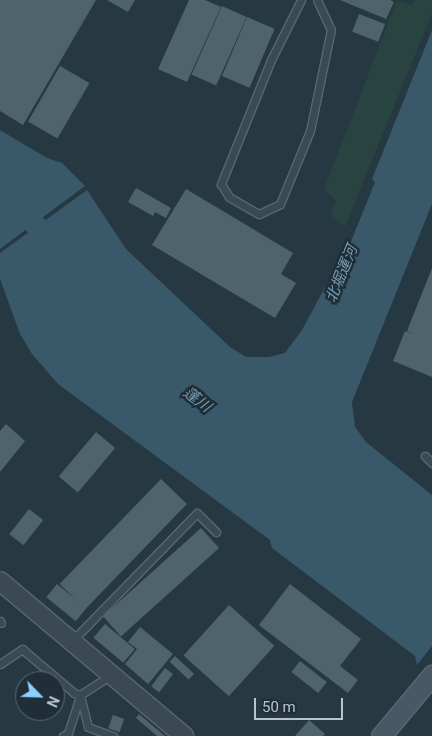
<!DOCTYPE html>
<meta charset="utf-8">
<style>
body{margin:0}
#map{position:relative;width:432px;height:736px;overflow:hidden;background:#263842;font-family:Roboto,"Noto Sans JP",sans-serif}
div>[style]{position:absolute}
.green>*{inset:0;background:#284340}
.water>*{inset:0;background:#39586a}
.river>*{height:21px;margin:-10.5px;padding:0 10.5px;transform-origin:10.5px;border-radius:10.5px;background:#39586a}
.building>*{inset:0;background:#4f636d;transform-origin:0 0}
.roads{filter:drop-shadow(1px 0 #58676f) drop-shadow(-1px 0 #58676f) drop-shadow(0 1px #58676f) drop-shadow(0 -1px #58676f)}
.service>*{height:7px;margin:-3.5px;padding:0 3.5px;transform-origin:3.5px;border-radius:3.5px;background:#3a4952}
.tertiary>*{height:18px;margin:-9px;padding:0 9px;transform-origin:9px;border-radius:9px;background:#3a4952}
.secondary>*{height:19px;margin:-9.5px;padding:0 9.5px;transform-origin:9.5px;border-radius:9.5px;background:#485965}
span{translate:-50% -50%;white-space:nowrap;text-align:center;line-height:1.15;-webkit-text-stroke:5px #1f2e37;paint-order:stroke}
.water-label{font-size:15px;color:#779cb0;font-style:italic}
.north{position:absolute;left:15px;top:671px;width:50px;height:50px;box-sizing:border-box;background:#1f2e37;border:1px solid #5c6a73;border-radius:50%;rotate:114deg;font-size:14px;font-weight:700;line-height:20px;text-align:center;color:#b7c4cc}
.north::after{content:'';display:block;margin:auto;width:18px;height:22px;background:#8dd0fb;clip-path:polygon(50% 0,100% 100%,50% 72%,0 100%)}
.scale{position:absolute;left:254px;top:698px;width:89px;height:22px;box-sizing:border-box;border:2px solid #b7c4cc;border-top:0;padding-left:6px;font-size:15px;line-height:18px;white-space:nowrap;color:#b7c4cc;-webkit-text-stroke:4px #1f2e37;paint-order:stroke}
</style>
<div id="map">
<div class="green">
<i style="clip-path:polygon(397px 0,412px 6px,415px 0,432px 0,432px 13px,345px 227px,330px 214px,336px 201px,324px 189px)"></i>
</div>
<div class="water">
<i style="clip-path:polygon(432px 30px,432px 204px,352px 402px,355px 427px,366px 442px,432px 495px,432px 646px,417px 665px,415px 656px,272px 548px,270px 540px,58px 384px,32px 354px,20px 334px,0 279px,0 253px,87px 190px,126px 249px,230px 347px,246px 357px,269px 357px,285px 353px,302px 330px,325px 287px,337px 276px,375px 182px,372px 179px)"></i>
<i style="clip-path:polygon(0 130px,47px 158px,62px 163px,85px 186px,0 249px)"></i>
</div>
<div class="river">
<i style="left:0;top:187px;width:28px;rotate:35deg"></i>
<i style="left:23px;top:203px;width:57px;rotate:60.8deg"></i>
</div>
<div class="building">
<i style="clip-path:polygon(0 0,96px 0,23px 125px,0 111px)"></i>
<i style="clip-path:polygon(107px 0,135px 0,128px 12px)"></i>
<i style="clip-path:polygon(189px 0,205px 0,221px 7px,187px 82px,158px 69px)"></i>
<i style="clip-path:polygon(340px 0,390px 0,394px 2px,386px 19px)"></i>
<i style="left:222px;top:6px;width:27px;height:75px;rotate:24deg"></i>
<i style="left:359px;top:14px;width:28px;height:19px;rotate:21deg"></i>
<i style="left:247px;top:17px;width:30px;height:64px;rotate:23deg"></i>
<i style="left:60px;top:66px;width:34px;height:64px;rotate:30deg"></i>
<i style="clip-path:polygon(136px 188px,171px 208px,166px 218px,155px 212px,153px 216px,128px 202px)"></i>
<i style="clip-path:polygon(186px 189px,293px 253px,281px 274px,296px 283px,275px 318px,152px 245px)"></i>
<i style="clip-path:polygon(432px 268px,432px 377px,393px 361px,405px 331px,413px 334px,407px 331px)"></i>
<i style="clip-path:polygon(6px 424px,25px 441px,0 472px,0 431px)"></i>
<i style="left:96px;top:432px;width:25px;height:58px;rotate:40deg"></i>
<i style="left:161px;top:479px;width:36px;height:146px;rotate:44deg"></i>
<i style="left:29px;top:509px;width:18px;height:32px;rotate:38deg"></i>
<i style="left:201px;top:528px;width:27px;height:132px;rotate:48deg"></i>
<i style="left:57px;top:584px;width:38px;height:17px;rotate:39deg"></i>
<i style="clip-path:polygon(290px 584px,361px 639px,340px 666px,358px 680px,348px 693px,259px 625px)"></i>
<i style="left:229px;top:605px;width:61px;height:68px;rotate:42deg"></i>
<i style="left:105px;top:624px;width:39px;height:18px;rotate:40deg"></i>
<i style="clip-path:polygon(140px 627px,173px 654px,148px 684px,125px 664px,137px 649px,128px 642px)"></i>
<i style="left:175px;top:656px;width:26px;height:8px;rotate:43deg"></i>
<i style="left:300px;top:661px;width:34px;height:14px;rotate:38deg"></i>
<i style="left:165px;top:668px;width:10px;height:23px;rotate:37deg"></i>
<i style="clip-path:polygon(139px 714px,165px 736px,157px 736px,136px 718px)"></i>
<i style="left:113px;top:715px;width:12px;height:14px;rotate:20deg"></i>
<i style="clip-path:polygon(309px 720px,325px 734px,323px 736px,295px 736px)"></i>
</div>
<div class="roads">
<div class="service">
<i style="left:301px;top:0;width:67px;rotate:116.6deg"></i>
<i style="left:271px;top:60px;width:134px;rotate:112deg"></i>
<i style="left:221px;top:184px;width:15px;rotate:58deg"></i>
<i style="left:229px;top:197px;width:34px;rotate:30deg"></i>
<i style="left:259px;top:214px;width:23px;rotate:-25deg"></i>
<i style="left:280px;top:204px;width:79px;rotate:-67.7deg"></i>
<i style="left:310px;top:131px;width:103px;rotate:-78.3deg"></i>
<i style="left:331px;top:30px;width:33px;rotate:-115deg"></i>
<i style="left:425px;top:456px;width:10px;rotate:45deg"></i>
<i style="left:0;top:621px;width:2px;rotate:63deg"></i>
<i style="left:72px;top:641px;width:179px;rotate:-45.7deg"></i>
<i style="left:197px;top:513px;width:27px;rotate:45deg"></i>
<i style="left:0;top:664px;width:27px;rotate:-34deg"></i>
<i style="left:22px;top:649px;width:68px;rotate:40.2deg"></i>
<i style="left:74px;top:693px;width:6px;rotate:18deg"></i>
<i style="left:80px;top:695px;width:33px;rotate:76deg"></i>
<i style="left:88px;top:727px;width:27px;rotate:20deg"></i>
<i style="left:63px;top:736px;width:6px;rotate:-31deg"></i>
<i style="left:68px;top:733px;width:40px;rotate:-72deg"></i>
<i style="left:80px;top:695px;width:37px;rotate:-33deg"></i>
</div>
<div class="tertiary">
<i style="left:0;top:581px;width:241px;rotate:40.1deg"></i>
</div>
<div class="secondary">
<i style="left:381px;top:736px;width:80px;rotate:-50.1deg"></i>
</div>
</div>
<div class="water-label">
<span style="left:342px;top:274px;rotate:-68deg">北堀運河</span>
<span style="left:197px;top:400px;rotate:37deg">蓬川</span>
</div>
<div class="north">N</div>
<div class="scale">50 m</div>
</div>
